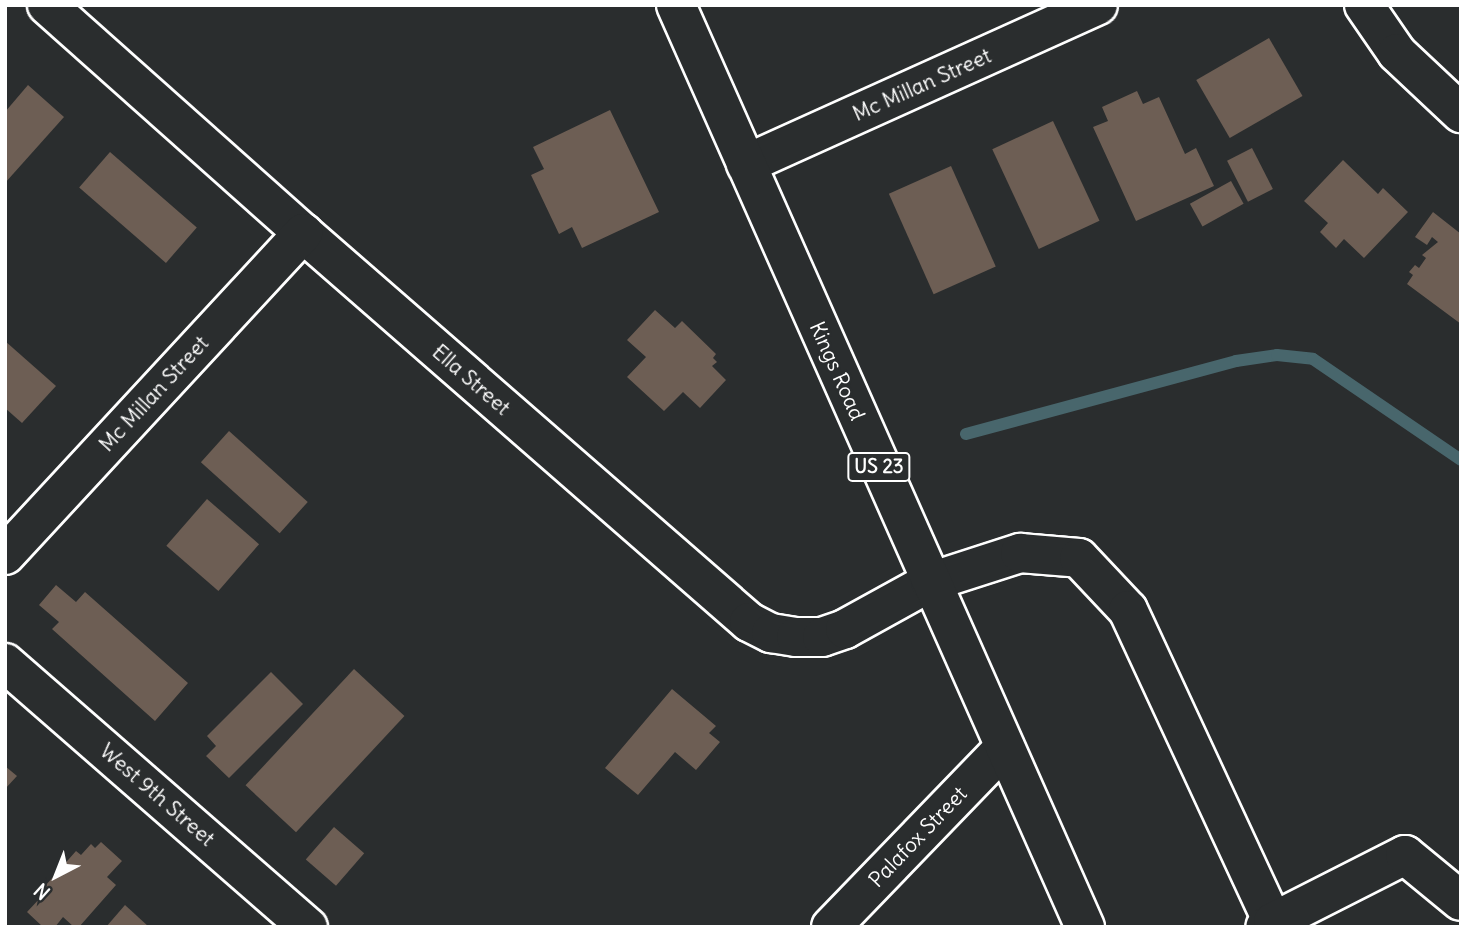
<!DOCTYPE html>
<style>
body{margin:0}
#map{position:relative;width:1466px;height:932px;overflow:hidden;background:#2a2d2e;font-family:Delius,sans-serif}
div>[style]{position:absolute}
.stream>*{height:12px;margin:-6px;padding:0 6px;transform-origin:6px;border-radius:6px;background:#48666c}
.building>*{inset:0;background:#6d5e54;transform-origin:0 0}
.roads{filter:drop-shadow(2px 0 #fff) drop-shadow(-2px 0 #fff) drop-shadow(0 2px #fff) drop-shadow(0 -2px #fff)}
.minor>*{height:38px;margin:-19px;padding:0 19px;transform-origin:19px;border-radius:19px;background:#2a2d2e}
.major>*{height:38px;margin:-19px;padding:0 19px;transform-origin:19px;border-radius:19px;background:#2a2d2e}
span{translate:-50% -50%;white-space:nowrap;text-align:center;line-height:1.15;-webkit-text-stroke:5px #2a2d2e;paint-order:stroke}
.shield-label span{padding:2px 5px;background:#2a2d2e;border:2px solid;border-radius:5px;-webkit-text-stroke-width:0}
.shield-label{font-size:19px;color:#fff;font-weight:700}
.street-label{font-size:21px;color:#fff}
.frame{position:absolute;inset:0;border:7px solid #fff;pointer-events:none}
.north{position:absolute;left:21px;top:841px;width:70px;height:70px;-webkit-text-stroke:5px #2a2d2e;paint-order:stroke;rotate:222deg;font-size:19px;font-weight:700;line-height:28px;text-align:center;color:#fff}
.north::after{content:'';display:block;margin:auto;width:24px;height:32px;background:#fff;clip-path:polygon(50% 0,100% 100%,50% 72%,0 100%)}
</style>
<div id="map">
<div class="stream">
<i style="left:966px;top:434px;width:280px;rotate:-15.1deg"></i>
<i style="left:1236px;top:361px;width:41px;rotate:-8.3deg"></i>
<i style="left:1277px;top:355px;width:36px;rotate:6deg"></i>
<i style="left:1313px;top:359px;width:179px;rotate:34.3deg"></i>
</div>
<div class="building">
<i style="left:1269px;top:38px;width:67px;height:84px;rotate:60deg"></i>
<i style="clip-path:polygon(28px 85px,64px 117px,5px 183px,5px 112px)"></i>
<i style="clip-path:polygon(1137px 91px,1143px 104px,1159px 97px,1185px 154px,1196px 148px,1214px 186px,1136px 221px,1093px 127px,1108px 121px,1102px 107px)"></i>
<i style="clip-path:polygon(610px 110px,659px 212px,582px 248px,572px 227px,559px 234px,531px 175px,544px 169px,533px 147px)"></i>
<i style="left:1053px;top:121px;width:110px;height:67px;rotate:65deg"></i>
<i style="left:1252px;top:148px;width:46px;height:28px;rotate:63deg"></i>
<i style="left:110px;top:152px;width:115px;height:47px;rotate:41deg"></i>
<i style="clip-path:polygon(1343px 160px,1378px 194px,1383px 188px,1408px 212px,1364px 258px,1344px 239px,1336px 248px,1320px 232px,1328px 223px,1304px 201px)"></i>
<i style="left:951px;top:166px;width:110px;height:68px;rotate:66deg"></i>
<i style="left:1231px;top:181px;width:26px;height:47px;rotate:61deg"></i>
<i style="clip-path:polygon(1433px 212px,1461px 234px,1461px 324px,1407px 284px,1413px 275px,1409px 272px,1415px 265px,1419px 268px,1426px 258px,1422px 255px,1438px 242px,1432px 237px,1427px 245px,1415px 237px)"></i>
<i style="clip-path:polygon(655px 310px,675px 328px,682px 321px,716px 354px,713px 358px,717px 362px,712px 366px,726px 380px,700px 408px,683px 392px,664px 411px,627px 377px,646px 357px,627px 340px)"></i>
<i style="clip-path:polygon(5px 341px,56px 386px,22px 423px,5px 408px)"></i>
<i style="left:229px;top:431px;width:106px;height:42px;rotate:42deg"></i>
<i style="left:207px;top:499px;width:69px;height:62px;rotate:41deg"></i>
<i style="clip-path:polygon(56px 585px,76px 602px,85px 592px,188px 683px,155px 721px,52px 629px,59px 622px,39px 605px)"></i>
<i style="left:354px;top:669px;width:69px;height:159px;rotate:43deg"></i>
<i style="clip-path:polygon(271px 672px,303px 704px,229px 778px,206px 756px,216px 746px,207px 736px)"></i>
<i style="clip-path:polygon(672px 689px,716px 726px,709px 733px,720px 742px,696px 770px,675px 752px,638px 795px,605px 768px)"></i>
<i style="clip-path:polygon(5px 766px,17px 776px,5px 789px)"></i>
<i style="left:334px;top:827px;width:40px;height:43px;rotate:41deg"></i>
<i style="clip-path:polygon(101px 842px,122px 861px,107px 877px,116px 885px,79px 927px,74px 927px,63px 917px,55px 927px,43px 927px,27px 912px,41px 897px,38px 894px,76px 851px,81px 855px,91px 844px,95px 848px)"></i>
<i style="clip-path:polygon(125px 905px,149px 927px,106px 927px)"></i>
</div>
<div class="roads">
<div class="minor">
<i style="left:47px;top:5px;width:343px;rotate:41.7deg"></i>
<i style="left:303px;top:233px;width:592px;rotate:41.09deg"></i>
<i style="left:749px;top:622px;width:25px;rotate:27deg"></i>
<i style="left:771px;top:633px;width:25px;rotate:9deg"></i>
<i style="left:796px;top:637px;width:26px"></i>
<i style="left:822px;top:637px;width:24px;rotate:-19deg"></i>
<i style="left:845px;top:629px;width:97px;rotate:-28.9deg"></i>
<i style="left:930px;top:582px;width:95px;rotate:-17.9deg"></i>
<i style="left:1020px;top:553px;width:59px;rotate:4.8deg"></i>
<i style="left:1079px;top:558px;width:71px;rotate:46.7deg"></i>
<i style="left:1128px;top:610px;width:344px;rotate:65.1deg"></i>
<i style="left:1273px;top:922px;width:9px;rotate:148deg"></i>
<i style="left:1364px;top:5px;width:58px;rotate:55.5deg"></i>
<i style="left:1397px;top:53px;width:88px;rotate:43.2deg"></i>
<i style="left:746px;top:164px;width:386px;rotate:-24.3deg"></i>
<i style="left:5px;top:555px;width:439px;rotate:-47.2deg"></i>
<i style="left:5px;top:663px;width:402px;rotate:41.1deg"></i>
<i style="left:1273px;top:922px;width:148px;rotate:-26.9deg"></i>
<i style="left:1405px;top:855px;width:72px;rotate:39.4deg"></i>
<i style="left:831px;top:927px;width:250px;rotate:-46deg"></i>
</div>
<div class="major">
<i style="left:676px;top:5px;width:1009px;rotate:66.08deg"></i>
</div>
</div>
<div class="shield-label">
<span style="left:879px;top:467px">US 23</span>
</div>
<div class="street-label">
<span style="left:922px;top:85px;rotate:-24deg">Mc Millan Street</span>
<span style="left:837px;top:371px;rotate:66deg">Kings Road</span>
<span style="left:471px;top:380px;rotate:41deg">Ella Street</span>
<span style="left:154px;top:394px;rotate:-47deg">Mc Millan Street</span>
<span style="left:157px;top:795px;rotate:41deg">West 9th Street</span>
<span style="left:918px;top:837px;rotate:-46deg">Palafox Street</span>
</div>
<div class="frame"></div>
<div class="north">N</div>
</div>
